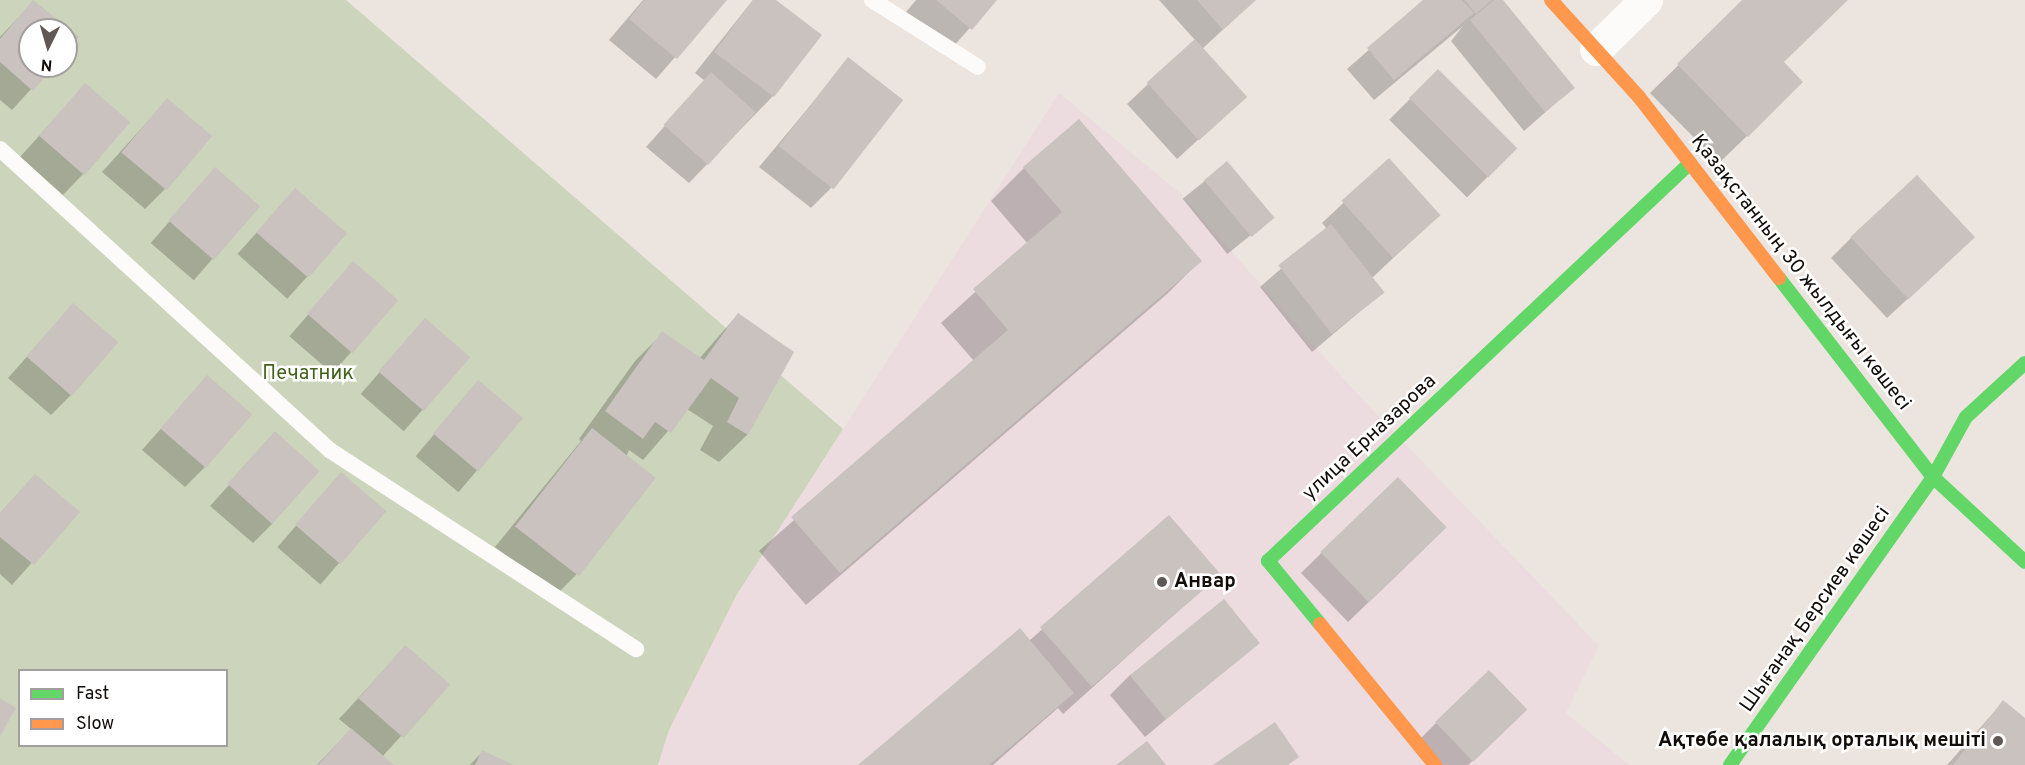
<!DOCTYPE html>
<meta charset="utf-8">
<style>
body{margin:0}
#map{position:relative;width:2025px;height:765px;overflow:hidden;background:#ece4df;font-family:Overpass,sans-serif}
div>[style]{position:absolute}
.commercial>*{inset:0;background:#ecdce0}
.green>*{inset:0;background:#ccd4bb}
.shadow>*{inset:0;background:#0003;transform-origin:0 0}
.building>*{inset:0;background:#c9c2bf;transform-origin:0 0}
.lane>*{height:16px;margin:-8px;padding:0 8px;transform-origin:8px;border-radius:8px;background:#fcfbfa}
.street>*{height:33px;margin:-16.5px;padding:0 16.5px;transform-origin:16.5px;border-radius:16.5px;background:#fcfbfa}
.fast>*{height:14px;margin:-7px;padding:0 7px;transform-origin:7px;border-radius:7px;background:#63d668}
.slow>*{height:14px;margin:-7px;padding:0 7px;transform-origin:7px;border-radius:7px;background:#ff974d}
.dots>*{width:16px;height:16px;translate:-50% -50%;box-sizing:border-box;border:3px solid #fff;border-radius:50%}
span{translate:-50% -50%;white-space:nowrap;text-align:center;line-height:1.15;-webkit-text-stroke:5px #fff;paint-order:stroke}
.street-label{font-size:20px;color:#130d0a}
.park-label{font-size:20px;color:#43601d}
.poi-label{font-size:20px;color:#130d0a;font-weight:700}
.left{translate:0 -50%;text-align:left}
.right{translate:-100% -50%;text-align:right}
.legend{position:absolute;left:18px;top:669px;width:210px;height:78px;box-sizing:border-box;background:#fff;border:2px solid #a19e9d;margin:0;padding:8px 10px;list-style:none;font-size:18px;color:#130d0a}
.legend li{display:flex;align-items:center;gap:12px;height:30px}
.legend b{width:30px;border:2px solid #a19e9d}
.north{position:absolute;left:18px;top:18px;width:60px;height:60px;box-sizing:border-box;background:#fff;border:2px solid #a19e9d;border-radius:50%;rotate:185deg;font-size:16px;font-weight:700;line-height:24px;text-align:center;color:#130d0a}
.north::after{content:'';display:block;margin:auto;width:21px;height:27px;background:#5f5855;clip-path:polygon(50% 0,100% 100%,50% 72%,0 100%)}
</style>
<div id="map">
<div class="commercial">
<i style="clip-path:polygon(1059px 93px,1181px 194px,1349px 385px,1599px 646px,1566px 713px,1629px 765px,658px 765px,669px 730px,736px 596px)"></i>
</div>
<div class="green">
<i style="clip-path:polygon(evenodd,0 0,346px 0,843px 429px,736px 596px,669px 730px,658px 765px,0 765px,0 0,30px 30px,66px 30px,66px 66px,30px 66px,30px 30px,0 0,20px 670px,226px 670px,226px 746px,20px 746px,20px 670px)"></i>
</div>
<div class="shadow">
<i style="clip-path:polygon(643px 0,725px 0,656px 79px,609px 40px)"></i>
<i style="clip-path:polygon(753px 0,773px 0,820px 36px,773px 96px,689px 183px,646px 147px,705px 81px,695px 73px)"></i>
<i style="clip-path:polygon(916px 0,995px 0,951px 49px,906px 12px)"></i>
<i style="clip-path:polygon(1159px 0,1255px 0,1202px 49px,1245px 97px,1177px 159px,1127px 104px,1195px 40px)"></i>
<i style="clip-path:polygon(1426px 0,1501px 0,1573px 88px,1524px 131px,1451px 41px,1463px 26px,1374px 100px,1347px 69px)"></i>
<i style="clip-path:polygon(1745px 0,1846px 0,1782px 62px,1774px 110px,1719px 163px,1650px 93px)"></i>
<i style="clip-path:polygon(34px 1px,77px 37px,66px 50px,66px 30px,30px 30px,30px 66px,52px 66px,12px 110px,0 100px,0 37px)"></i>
<i style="clip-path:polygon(849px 59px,831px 188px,811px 208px,759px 167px)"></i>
<i style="left:1438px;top:71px;width:110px;height:69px;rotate:45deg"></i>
<i style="clip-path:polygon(85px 85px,83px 174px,63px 195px,20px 157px)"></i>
<i style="clip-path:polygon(167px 100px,165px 189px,145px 209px,102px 172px)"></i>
<i style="clip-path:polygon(1389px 160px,1439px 215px,1372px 278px,1383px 292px,1312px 352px,1260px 287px,1327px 229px,1322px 223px)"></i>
<i style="left:1227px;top:163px;width:71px;height:57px;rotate:51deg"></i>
<i style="clip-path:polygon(1024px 168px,1200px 261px,1167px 294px,806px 605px,759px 551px,974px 361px,941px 323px,1028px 244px,991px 201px)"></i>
<i style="left:215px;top:169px;width:57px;height:98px;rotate:41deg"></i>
<i style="left:295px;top:190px;width:67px;height:86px;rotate:42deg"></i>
<i style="clip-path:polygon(1851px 238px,1953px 257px,1887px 318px,1831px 258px)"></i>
<i style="left:353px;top:263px;width:57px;height:97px;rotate:41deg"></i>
<i style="clip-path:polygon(73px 305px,71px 395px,51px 415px,8px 378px)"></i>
<i style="clip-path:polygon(738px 314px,792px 352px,747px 435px,719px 462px,700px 450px,713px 426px,687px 409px,643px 460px,629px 450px,576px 575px,556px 595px,495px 547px,581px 441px,579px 439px,635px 361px,663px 333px,699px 359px)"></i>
<i style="left:425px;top:320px;width:57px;height:98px;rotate:41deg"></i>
<i style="clip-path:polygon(207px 377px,205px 467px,185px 487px,142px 450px)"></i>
<i style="left:478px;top:382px;width:56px;height:97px;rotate:40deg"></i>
<i style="clip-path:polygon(275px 434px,273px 523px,253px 543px,210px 506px)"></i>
<i style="left:341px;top:474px;width:57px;height:97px;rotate:41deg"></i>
<i style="clip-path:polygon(35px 476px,77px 512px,12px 585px,0 574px,0 513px)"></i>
<i style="clip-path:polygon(1397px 479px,1425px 548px,1348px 622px,1301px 573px)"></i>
<i style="clip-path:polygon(1169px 517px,1219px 574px,1063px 714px,1058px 708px,993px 765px,860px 765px,1029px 641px)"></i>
<i style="clip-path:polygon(1258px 642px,1145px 737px,1110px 695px,1130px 675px)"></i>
<i style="clip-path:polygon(405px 647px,448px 684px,382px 757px,391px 765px,317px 765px,351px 729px,339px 719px)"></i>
<i style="clip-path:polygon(2003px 702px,2025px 719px,2025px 765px,1947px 765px)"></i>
<i style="clip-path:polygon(1436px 723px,1505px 730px,1468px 765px,1437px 765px,1416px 743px)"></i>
<i style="clip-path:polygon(482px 752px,509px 765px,470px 765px)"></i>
</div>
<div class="building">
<i style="clip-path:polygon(33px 0,79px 37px,66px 53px,66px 30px,30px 30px,30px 66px,54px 66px,33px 91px,0 62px,0 39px)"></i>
<i style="clip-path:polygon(644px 0,727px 0,677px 59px,629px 19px)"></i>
<i style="clip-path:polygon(753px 0,776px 0,822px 35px,774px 97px,714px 52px)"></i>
<i style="clip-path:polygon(936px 0,997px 0,972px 30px)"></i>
<i style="clip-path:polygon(1197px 0,1256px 0,1223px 30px)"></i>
<i style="clip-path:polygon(1423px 0,1462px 0,1474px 13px,1394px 80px,1367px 48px)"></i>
<i style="clip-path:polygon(1465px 0,1492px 0,1476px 14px)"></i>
<i style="clip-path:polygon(1494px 0,1503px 0,1575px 88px,1545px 112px,1470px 20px)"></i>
<i style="clip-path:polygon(1742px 0,1848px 0,1784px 62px,1803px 82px,1748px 137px,1677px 64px)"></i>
<i style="left:1195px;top:39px;width:78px;height:65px;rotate:48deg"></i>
<i style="left:848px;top:57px;width:70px;height:113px;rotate:38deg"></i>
<i style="left:1438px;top:69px;width:112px;height:41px;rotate:45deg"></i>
<i style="left:711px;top:72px;width:60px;height:71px;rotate:42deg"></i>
<i style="left:85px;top:83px;width:60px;height:70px;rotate:41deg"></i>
<i style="left:167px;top:98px;width:59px;height:71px;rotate:40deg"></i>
<i style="clip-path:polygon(1079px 119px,1202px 261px,840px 573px,791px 517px,1008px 330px,973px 289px,1062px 212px,1023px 167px)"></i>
<i style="left:1389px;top:158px;width:77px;height:64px;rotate:48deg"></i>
<i style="left:1227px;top:161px;width:74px;height:30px;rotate:50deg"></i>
<i style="left:215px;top:167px;width:60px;height:71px;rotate:41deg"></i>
<i style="left:1917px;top:175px;width:85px;height:91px;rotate:47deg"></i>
<i style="left:295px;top:188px;width:69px;height:59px;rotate:41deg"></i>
<i style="left:1331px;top:224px;width:87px;height:67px;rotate:52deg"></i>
<i style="left:353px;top:261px;width:60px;height:70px;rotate:41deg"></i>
<i style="left:73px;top:303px;width:60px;height:71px;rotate:41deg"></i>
<i style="clip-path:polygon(738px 313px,794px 352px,748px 435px,727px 422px,739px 398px,711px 378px,671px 433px,655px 422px,643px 439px,605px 411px,662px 331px,704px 360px)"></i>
<i style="left:425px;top:318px;width:60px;height:71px;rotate:41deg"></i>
<i style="left:207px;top:375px;width:60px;height:71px;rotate:41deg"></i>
<i style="left:478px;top:380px;width:59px;height:70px;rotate:40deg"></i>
<i style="left:592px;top:428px;width:81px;height:125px;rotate:38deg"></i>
<i style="left:275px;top:431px;width:60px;height:71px;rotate:42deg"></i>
<i style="left:341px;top:472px;width:60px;height:70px;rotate:41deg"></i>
<i style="clip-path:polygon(35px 474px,80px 512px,34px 565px,0 537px,0 513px)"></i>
<i style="left:1398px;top:477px;width:70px;height:108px;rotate:46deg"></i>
<i style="left:1169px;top:515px;width:79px;height:171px;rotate:49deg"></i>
<i style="left:1224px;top:599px;width:57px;height:121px;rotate:51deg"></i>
<i style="clip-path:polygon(1020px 628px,1074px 693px,989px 765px,858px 765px)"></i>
<i style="left:405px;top:645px;width:60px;height:71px;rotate:41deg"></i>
<i style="left:1489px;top:670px;width:55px;height:75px;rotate:46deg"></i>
<i style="clip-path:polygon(0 698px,16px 708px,0 736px)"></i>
<i style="clip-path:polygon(2003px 700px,2025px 718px,2025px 765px,1953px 765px)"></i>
<i style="clip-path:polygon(1275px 722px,1299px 757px,1288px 765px,1213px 765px)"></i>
<i style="clip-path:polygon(351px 728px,394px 765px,318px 765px)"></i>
<i style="clip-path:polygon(1147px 741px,1166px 765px,1116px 765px)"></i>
<i style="clip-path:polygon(482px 750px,513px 765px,475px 765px)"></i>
</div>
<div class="lane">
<i style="left:872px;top:0;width:125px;rotate:32.3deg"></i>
<i style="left:0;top:149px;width:448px;rotate:42.4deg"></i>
<i style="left:331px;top:451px;width:364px;rotate:33deg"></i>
</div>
<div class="street">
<i style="left:1596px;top:49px;width:70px;rotate:-44.4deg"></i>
</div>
<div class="fast">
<i style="left:1779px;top:278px;width:252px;rotate:52.3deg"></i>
<i style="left:1933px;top:477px;width:125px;rotate:42.7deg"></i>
<i style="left:1320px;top:624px;width:82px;rotate:-129.5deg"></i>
<i style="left:1268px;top:561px;width:580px;rotate:-43.32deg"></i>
<i style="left:1730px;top:765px;width:352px;rotate:-54.8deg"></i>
<i style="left:1933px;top:477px;width:68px;rotate:-61.2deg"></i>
<i style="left:1966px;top:417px;width:80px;rotate:-42.5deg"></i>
</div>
<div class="slow">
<i style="left:1551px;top:0;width:131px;rotate:47.8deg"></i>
<i style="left:1639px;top:97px;width:229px;rotate:52.3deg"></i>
<i style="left:1320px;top:624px;width:182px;rotate:50.8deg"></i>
</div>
<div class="dots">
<i style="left:1162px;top:582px;background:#5f5855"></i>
<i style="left:1998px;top:741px;background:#5f5855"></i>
</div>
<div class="street-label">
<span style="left:1800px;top:273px;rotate:52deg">Қазақстанның 30 жылдығы көшесі</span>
<span style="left:1370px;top:438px;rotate:-43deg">улица Ерназарова</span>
<span style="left:1816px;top:610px;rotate:-55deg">Шығанақ Берсиев көшесі</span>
</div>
<div class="park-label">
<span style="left:308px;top:374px">Печатник</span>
</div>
<div class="poi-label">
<span class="left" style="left:1174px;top:582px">Анвар</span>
<span class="right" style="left:1986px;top:741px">Ақтөбе қалалық орталық мешіті</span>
</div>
<ul class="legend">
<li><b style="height:8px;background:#63d668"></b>Fast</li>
<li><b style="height:8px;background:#ff974d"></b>Slow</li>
</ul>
<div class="north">N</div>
</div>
